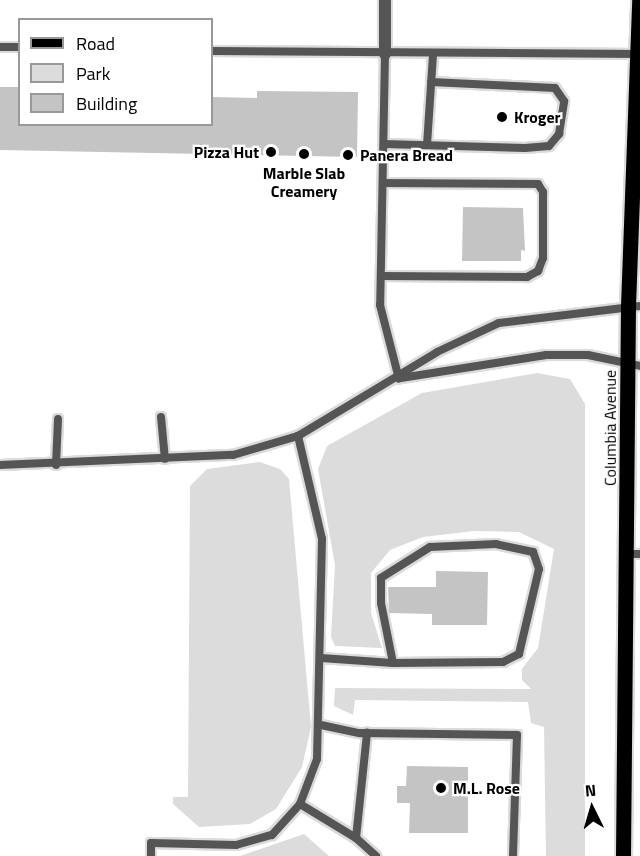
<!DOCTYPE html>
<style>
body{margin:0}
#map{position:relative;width:640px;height:856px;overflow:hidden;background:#fff;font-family:"Titillium Web",sans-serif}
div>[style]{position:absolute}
.green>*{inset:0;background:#dcdcdc}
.building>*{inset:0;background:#c4c4c4}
.roads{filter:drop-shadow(2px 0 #dbdbdb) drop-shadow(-2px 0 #dbdbdb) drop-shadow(0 2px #dbdbdb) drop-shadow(0 -2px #dbdbdb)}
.service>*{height:8px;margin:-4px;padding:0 4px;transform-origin:4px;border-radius:4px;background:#555}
.minor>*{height:12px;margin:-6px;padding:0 6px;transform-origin:6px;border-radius:6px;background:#555}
.primary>*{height:15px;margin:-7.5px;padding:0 7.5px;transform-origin:7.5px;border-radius:7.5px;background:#000}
.dots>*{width:16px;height:16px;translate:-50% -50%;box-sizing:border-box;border:3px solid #fff;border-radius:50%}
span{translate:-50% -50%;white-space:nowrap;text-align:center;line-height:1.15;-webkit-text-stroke:4.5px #fff;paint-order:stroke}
.poi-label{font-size:16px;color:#000;font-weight:700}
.left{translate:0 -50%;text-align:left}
.right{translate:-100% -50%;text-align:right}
.street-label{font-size:16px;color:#000}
.legend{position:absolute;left:18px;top:18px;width:195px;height:108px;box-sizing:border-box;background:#fff;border:2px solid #999;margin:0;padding:8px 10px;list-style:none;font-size:18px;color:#000}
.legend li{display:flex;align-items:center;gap:12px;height:30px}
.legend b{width:30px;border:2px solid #999}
.north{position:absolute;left:562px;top:778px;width:60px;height:60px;-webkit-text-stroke:4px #fff;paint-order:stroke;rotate:355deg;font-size:16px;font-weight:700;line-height:24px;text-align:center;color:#000}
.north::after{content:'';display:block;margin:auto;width:21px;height:27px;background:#000;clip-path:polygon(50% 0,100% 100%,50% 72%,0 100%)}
</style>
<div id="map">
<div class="green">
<i style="clip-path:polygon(537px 373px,570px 379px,585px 404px,585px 856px,546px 856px,544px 727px,531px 723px,528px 702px,355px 700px,353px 715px,334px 706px,335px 688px,531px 689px,522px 680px,522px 669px,538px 648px,554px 549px,519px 532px,474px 531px,423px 537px,390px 550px,371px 573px,371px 613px,382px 648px,335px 646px,331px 637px,335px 565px,318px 469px,327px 446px,422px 393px)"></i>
<i style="clip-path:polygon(260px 462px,280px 469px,289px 479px,311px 727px,302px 767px,276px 809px,250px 824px,199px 827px,173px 804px,173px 797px,188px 797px,190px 486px,207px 469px)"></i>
<i style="clip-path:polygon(304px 834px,329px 856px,240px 856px)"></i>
</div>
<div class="building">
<i style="clip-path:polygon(0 87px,20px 87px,20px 124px,212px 124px,212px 97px,257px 98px,257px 91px,358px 92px,357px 157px,0 150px)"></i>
<i style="clip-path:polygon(463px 207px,523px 208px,525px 251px,521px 250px,521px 261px,462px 261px)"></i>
<i style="clip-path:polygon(436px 571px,488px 572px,487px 625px,432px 625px,432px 614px,389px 613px,388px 587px,436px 587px)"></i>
<i style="clip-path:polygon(407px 766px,468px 767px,468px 833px,409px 833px,410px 803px,397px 803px,397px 786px,406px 786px)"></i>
</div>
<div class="roads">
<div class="service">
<i style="left:0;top:47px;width:20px"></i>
<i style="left:212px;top:51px;width:427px;rotate:0.4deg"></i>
<i style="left:385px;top:54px;width:251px;rotate:91.1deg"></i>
<i style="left:380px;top:305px;width:76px;rotate:75.6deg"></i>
<i style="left:384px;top:144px;width:141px;rotate:1.6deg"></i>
<i style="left:525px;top:148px;width:24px;rotate:-5deg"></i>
<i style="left:549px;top:146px;width:16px;rotate:-50deg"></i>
<i style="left:559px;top:134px;width:33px;rotate:-81deg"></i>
<i style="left:564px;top:101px;width:16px;rotate:-125deg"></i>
<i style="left:555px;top:88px;width:124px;rotate:-177.2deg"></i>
<i style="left:427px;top:145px;width:91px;rotate:-86.2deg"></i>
<i style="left:381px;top:276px;width:146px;rotate:0.4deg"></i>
<i style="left:527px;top:277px;width:13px;rotate:-29deg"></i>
<i style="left:538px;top:271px;width:14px;rotate:-69deg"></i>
<i style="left:543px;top:258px;width:66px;rotate:-90deg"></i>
<i style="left:543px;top:192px;width:9px;rotate:-122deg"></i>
<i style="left:538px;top:184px;width:155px;rotate:-179.6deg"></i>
<i style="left:401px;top:378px;width:147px;rotate:-9deg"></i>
<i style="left:546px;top:355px;width:42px"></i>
<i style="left:588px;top:355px;width:53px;rotate:11.9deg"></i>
<i style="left:161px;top:417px;width:42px;rotate:84.6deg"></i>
<i style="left:0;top:465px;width:233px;rotate:-2.5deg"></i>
<i style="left:233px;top:455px;width:68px;rotate:-16.3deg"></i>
<i style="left:298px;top:436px;width:162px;rotate:-31.1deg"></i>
<i style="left:437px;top:352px;width:68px;rotate:-25.1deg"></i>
<i style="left:499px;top:323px;width:142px;rotate:-6.9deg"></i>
<i style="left:56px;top:465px;width:46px;rotate:-87.5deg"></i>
<i style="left:627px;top:554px;width:13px"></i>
<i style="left:321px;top:658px;width:72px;rotate:4deg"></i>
<i style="left:393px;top:663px;width:110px;rotate:-0.5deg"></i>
<i style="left:503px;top:662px;width:18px;rotate:-27deg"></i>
<i style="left:519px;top:654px;width:87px;rotate:-76.8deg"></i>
<i style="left:539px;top:569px;width:18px;rotate:-109deg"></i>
<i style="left:533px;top:552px;width:38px;rotate:-168deg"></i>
<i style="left:496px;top:544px;width:66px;rotate:177.4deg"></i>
<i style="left:430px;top:547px;width:58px;rotate:147.7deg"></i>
<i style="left:381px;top:578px;width:25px;rotate:90deg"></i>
<i style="left:381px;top:603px;width:61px;rotate:78.7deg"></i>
<i style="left:321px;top:725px;width:40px;rotate:12deg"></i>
<i style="left:360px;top:733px;width:157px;rotate:0.7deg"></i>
<i style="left:517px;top:735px;width:121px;rotate:91.9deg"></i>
<i style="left:300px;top:804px;width:66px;rotate:31.3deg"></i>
<i style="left:356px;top:838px;width:27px;rotate:42deg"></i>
<i style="left:356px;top:838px;width:106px;rotate:-84deg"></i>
<i style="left:151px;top:856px;width:13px;rotate:-90deg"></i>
<i style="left:151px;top:843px;width:85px;rotate:1.3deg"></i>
<i style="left:236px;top:845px;width:37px;rotate:-16deg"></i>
<i style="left:272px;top:835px;width:42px;rotate:-47.9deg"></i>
<i style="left:300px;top:804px;width:48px;rotate:-69.3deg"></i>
<i style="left:317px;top:759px;width:220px;rotate:-88.7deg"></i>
<i style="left:322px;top:539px;width:106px;rotate:-103.1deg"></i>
</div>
<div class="minor">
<i style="left:385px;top:54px;width:54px;rotate:-90deg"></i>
</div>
<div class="primary">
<i style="left:623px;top:856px;width:550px;rotate:-89.48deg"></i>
<i style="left:628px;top:306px;width:306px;rotate:-87.9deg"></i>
</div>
</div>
<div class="dots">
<i style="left:502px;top:117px;background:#000"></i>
<i style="left:271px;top:152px;background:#000"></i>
<i style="left:304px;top:154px;background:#000"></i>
<i style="left:348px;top:155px;background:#000"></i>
<i style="left:441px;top:788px;background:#000"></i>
</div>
<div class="poi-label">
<span class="left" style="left:514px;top:117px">Kroger</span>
<span class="right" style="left:259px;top:152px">Pizza Hut</span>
<span class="left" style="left:360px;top:155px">Panera Bread</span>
<span style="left:304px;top:182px">Marble Slab<br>Creamery</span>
<span class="left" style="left:453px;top:788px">M.L. Rose</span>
</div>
<div class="street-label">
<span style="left:610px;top:428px;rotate:-90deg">Columbia Avenue</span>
</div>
<ul class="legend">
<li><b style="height:8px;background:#000"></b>Road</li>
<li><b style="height:16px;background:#dcdcdc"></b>Park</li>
<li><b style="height:16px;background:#c4c4c4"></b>Building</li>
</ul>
<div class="north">N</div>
</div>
